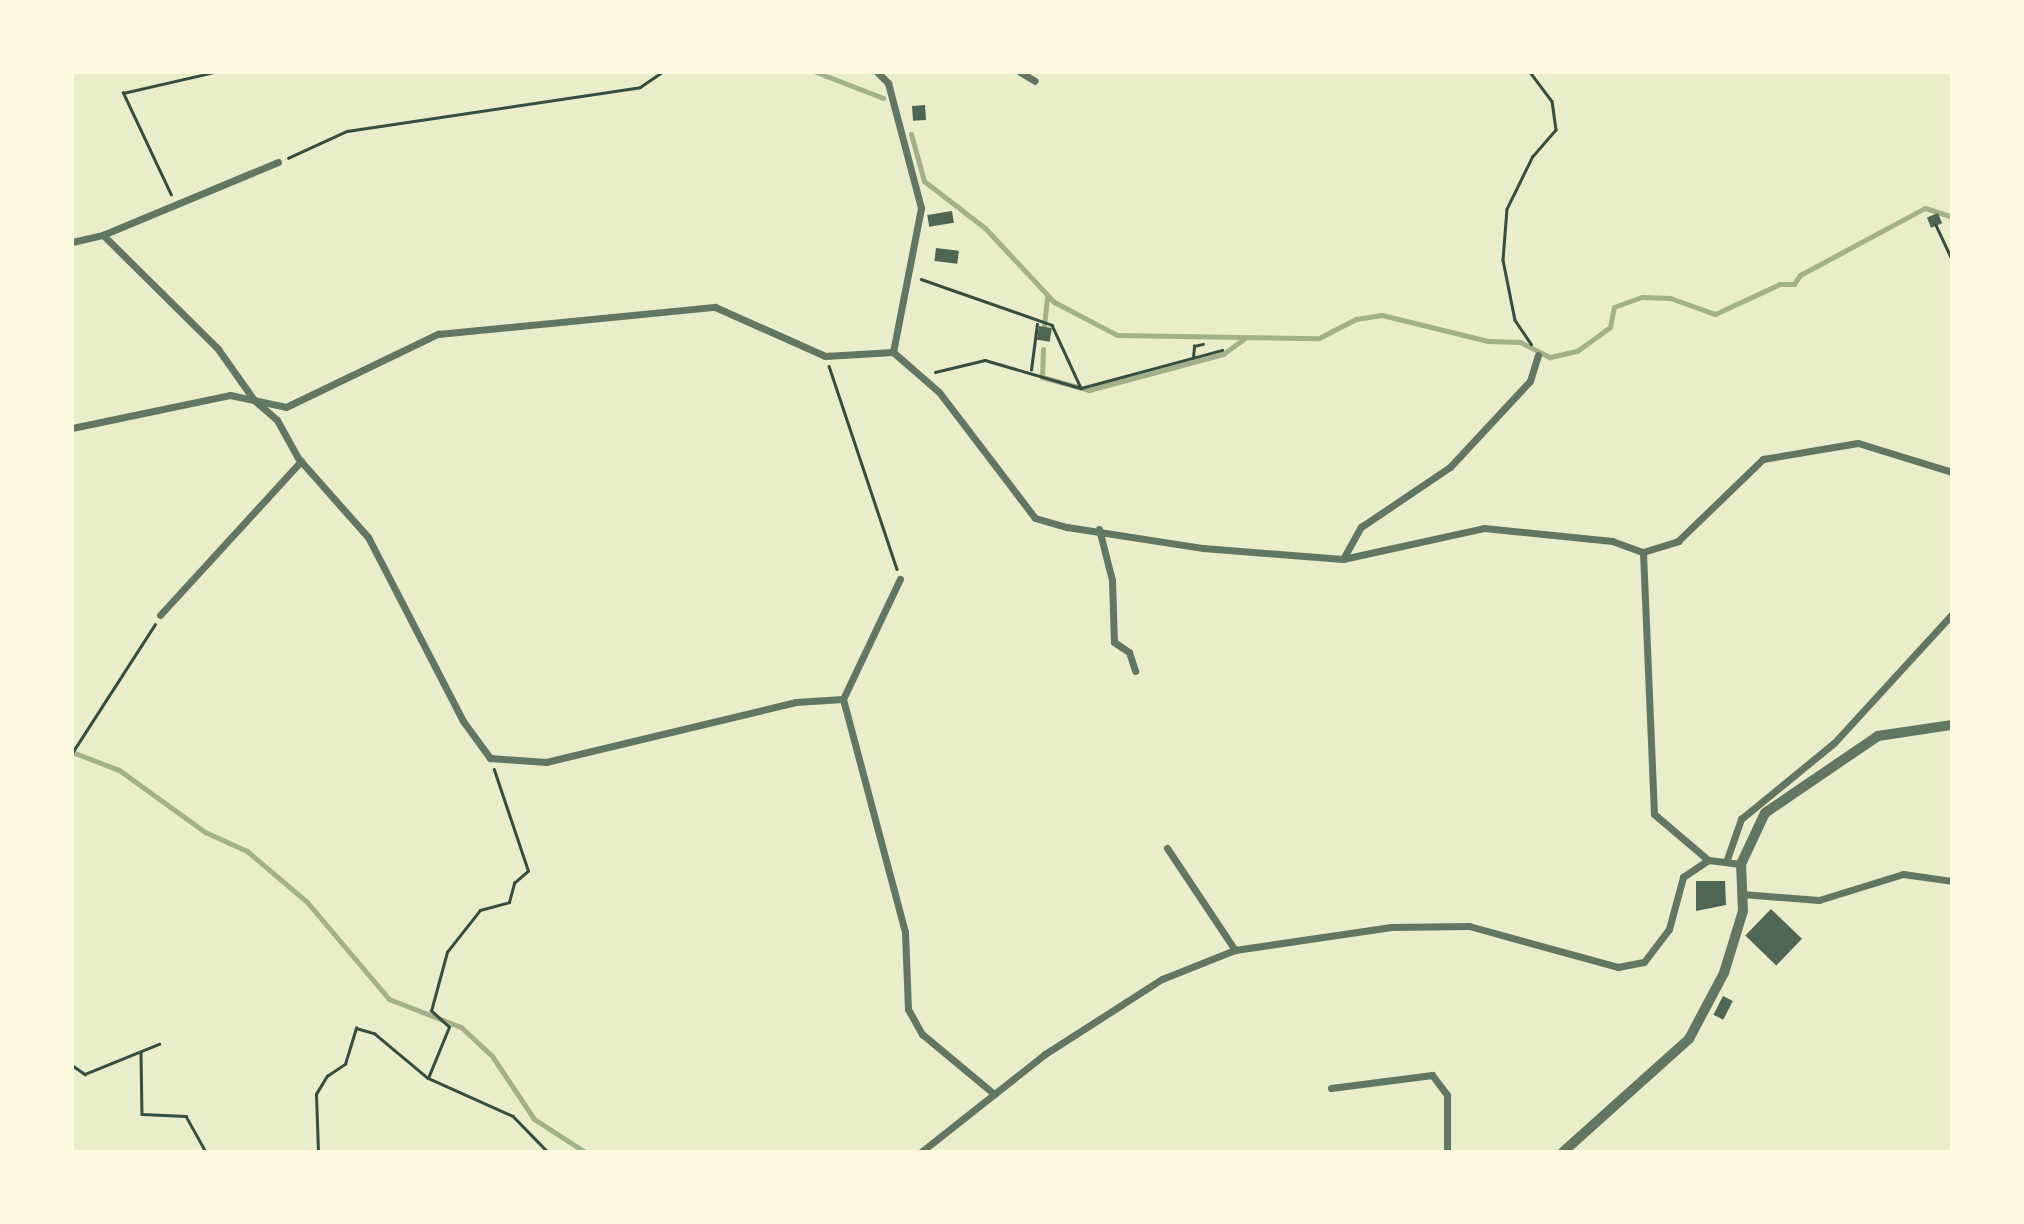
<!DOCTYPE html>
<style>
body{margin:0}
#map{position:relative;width:2024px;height:1224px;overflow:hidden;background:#e9edc9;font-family:Roboto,sans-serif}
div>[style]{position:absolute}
.stream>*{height:5px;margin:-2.5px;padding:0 2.5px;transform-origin:2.5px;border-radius:2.5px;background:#a3b18a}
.building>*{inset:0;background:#4f6655;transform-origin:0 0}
.path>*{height:2.5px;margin:-1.25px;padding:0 1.25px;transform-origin:1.25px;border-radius:1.25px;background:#344e41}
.minor>*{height:7px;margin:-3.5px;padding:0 3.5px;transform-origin:3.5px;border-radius:3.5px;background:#617663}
.tertiary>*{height:10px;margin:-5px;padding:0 5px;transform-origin:5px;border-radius:5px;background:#617663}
span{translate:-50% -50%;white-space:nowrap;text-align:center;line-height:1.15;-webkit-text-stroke:6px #fefae0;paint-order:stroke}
.frame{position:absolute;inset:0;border:74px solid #fefae0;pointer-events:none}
</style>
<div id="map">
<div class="stream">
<i style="left:816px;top:72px;width:72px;rotate:21.2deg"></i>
<i style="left:911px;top:134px;width:49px;rotate:74.5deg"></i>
<i style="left:924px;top:181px;width:77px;rotate:37.6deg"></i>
<i style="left:985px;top:228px;width:101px;rotate:47deg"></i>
<i style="left:1054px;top:302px;width:71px;rotate:27.6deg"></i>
<i style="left:1117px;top:335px;width:202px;rotate:0.9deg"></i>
<i style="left:1319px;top:338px;width:42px;rotate:-27.2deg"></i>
<i style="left:1356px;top:319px;width:26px;rotate:-9deg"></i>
<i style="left:1382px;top:315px;width:109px;rotate:13.8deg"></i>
<i style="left:1488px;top:341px;width:32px;rotate:2deg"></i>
<i style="left:1520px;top:342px;width:34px;rotate:27deg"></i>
<i style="left:1550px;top:357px;width:28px;rotate:-13deg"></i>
<i style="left:1577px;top:351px;width:41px;rotate:-36deg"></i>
<i style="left:1610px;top:327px;width:20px;rotate:-79deg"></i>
<i style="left:1614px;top:307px;width:30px;rotate:-20deg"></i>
<i style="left:1642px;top:297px;width:28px;rotate:2deg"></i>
<i style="left:1670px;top:298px;width:48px;rotate:19.6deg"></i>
<i style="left:1715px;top:314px;width:72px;rotate:-24.8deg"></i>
<i style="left:1780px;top:284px;width:14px"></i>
<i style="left:1794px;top:284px;width:11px;rotate:-56deg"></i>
<i style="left:1800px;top:275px;width:142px;rotate:-28.2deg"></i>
<i style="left:1925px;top:208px;width:28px;rotate:18deg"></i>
<i style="left:1044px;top:326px;width:30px;rotate:-84deg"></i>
<i style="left:1043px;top:349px;width:28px;rotate:92deg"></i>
<i style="left:1042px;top:377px;width:49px;rotate:15.5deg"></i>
<i style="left:1089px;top:390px;width:139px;rotate:-15deg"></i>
<i style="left:1223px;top:354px;width:26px;rotate:-36deg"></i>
<i style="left:72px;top:752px;width:50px;rotate:21deg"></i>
<i style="left:119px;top:770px;width:106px;rotate:35.8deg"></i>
<i style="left:205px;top:832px;width:46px;rotate:24.3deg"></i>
<i style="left:247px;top:851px;width:79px;rotate:40.4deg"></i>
<i style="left:307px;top:902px;width:127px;rotate:49.8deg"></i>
<i style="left:389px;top:999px;width:77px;rotate:21.3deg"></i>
<i style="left:461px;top:1027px;width:42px;rotate:43.1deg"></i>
<i style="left:492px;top:1056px;width:76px;rotate:56.3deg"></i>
<i style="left:534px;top:1119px;width:61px;rotate:32.9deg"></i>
</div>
<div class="building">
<i style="left:925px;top:105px;width:15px;height:13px;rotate:86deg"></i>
<i style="left:952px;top:211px;width:12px;height:25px;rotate:81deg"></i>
<i style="left:1938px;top:213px;width:11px;height:12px;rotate:68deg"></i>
<i style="left:936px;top:248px;width:23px;height:13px;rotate:7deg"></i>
<i style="left:1039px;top:326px;width:13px;height:14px;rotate:9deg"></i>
<i style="clip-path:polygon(1696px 881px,1725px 881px,1726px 905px,1696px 911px)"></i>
<i style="left:1771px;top:909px;width:43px;height:37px;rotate:44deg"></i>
<i style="left:1723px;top:996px;width:11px;height:21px;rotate:27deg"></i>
</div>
<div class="path">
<i style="left:1530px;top:72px;width:36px;rotate:53deg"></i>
<i style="left:1552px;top:101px;width:29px;rotate:82deg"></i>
<i style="left:1556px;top:130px;width:35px;rotate:131deg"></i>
<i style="left:1533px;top:156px;width:59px;rotate:116.1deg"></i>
<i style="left:1507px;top:209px;width:51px;rotate:94.5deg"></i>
<i style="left:1503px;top:260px;width:61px;rotate:78.7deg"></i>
<i style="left:1515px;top:320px;width:29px;rotate:56deg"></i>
<i style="left:288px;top:158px;width:65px;rotate:-24.6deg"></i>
<i style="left:347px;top:131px;width:296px;rotate:-8.5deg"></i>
<i style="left:640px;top:87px;width:27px;rotate:-34deg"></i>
<i style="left:171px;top:195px;width:113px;rotate:-115.2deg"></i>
<i style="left:123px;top:93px;width:94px;rotate:-12.9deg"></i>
<i style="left:1936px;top:225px;width:38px;rotate:65deg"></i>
<i style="left:921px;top:279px;width:139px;rotate:19.3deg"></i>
<i style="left:1052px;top:325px;width:67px;rotate:65.3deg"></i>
<i style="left:1193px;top:358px;width:12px;rotate:-85deg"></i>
<i style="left:1194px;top:346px;width:9px;rotate:-13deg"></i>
<i style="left:829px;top:366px;width:214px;rotate:71.5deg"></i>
<i style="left:1031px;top:370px;width:46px;rotate:-82.6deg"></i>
<i style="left:935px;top:372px;width:51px;rotate:-13.5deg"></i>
<i style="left:985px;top:360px;width:100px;rotate:16.3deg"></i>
<i style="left:1081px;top:388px;width:146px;rotate:-15.1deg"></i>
<i style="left:72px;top:753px;width:153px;rotate:-57.2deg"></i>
<i style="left:141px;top:1053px;width:61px;rotate:89.1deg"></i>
<i style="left:142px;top:1114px;width:44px;rotate:2.6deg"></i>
<i style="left:186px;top:1116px;width:41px;rotate:60.9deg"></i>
<i style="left:72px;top:1065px;width:16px;rotate:35deg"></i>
<i style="left:85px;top:1074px;width:80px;rotate:-22.1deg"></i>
<i style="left:428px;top:1078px;width:55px;rotate:-67.6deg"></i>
<i style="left:449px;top:1027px;width:24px;rotate:-138deg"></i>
<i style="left:431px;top:1011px;width:61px;rotate:-74.8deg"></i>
<i style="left:447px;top:952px;width:53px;rotate:-51.8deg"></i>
<i style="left:480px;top:910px;width:30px;rotate:-15deg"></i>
<i style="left:509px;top:902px;width:20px;rotate:-75deg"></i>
<i style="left:514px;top:883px;width:18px;rotate:-41deg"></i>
<i style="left:528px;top:871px;width:107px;rotate:-108.6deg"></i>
<i style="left:318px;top:1152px;width:58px;rotate:-92deg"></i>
<i style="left:316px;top:1094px;width:21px;rotate:-59deg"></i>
<i style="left:327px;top:1076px;width:22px;rotate:-34deg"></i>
<i style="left:345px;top:1064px;width:38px;rotate:-73deg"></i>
<i style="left:356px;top:1028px;width:19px;rotate:16deg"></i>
<i style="left:374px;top:1033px;width:70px;rotate:39.8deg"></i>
<i style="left:428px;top:1078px;width:93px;rotate:24.1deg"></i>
<i style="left:513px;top:1116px;width:50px;rotate:45.8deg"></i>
</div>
<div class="minor">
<i style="left:877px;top:72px;width:16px;rotate:45deg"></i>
<i style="left:888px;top:83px;width:129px;rotate:75.2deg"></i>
<i style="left:921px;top:208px;width:147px;rotate:101deg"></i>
<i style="left:1020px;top:72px;width:17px;rotate:31deg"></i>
<i style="left:278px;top:162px;width:190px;rotate:157.4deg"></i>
<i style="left:103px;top:235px;width:162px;rotate:44.7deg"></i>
<i style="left:218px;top:349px;width:62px;rotate:54.8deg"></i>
<i style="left:254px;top:400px;width:30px;rotate:41deg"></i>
<i style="left:277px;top:420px;width:43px;rotate:61.1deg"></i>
<i style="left:298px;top:458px;width:106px;rotate:48.5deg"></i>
<i style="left:368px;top:537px;width:207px;rotate:62.7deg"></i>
<i style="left:463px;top:721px;width:46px;rotate:53.9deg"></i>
<i style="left:490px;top:758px;width:56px;rotate:4.1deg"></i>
<i style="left:546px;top:762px;width:257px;rotate:-13.5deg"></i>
<i style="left:796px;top:702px;width:47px;rotate:-3.7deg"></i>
<i style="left:72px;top:242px;width:32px;rotate:-13deg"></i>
<i style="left:72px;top:428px;width:161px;rotate:-11.8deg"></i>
<i style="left:230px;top:395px;width:57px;rotate:12.1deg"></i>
<i style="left:286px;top:407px;width:169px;rotate:-25.7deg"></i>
<i style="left:438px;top:334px;width:278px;rotate:-5.6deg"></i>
<i style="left:715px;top:307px;width:120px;rotate:24deg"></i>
<i style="left:825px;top:356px;width:68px;rotate:-3.4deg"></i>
<i style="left:893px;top:352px;width:61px;rotate:41deg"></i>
<i style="left:939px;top:392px;width:158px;rotate:52.7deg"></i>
<i style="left:1035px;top:518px;width:33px;rotate:16deg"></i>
<i style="left:1067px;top:527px;width:138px;rotate:8.8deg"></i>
<i style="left:1203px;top:548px;width:140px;rotate:4.5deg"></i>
<i style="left:1343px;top:559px;width:144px;rotate:-12.4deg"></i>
<i style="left:1484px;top:528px;width:129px;rotate:5.8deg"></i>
<i style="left:1612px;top:541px;width:33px;rotate:20deg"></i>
<i style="left:1643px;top:552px;width:262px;rotate:87.6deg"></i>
<i style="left:1654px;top:814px;width:71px;rotate:40.4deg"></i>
<i style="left:1708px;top:860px;width:33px;rotate:7deg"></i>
<i style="left:1099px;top:529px;width:53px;rotate:75.7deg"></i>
<i style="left:1112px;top:580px;width:62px;rotate:88.2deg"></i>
<i style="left:1114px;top:642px;width:18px;rotate:34deg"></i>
<i style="left:1129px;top:652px;width:20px;rotate:72deg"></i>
<i style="left:1643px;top:552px;width:37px;rotate:-17deg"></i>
<i style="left:1678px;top:541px;width:118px;rotate:-44deg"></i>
<i style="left:1763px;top:459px;width:96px;rotate:-9.6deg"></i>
<i style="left:1858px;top:443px;width:98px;rotate:17.1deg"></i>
<i style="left:1343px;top:559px;width:37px;rotate:-61deg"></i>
<i style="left:1361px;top:527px;width:107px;rotate:-34deg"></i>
<i style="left:1450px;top:467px;width:117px;rotate:-47.1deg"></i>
<i style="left:1530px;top:381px;width:27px;rotate:-73deg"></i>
<i style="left:160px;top:615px;width:209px;rotate:-47.5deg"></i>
<i style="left:843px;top:699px;width:241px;rotate:75.1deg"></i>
<i style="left:905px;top:932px;width:77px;rotate:87.8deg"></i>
<i style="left:908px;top:1009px;width:29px;rotate:61deg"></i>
<i style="left:922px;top:1034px;width:94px;rotate:39.8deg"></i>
<i style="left:843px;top:699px;width:133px;rotate:-64.6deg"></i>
<i style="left:1167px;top:848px;width:123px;rotate:56.3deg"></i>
<i style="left:1726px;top:862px;width:46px;rotate:-70.8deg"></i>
<i style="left:1741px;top:819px;width:120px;rotate:-39.3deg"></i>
<i style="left:1834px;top:743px;width:175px;rotate:-47.5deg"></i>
<i style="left:1742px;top:894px;width:77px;rotate:4.5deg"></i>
<i style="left:1819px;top:900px;width:88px;rotate:-17.2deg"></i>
<i style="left:1903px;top:874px;width:49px;rotate:8.1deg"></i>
<i style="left:1331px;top:1088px;width:102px;rotate:-7.3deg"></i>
<i style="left:1432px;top:1075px;width:25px;rotate:53deg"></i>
<i style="left:1447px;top:1095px;width:57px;rotate:90deg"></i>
<i style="left:921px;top:1152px;width:158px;rotate:-38.3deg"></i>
<i style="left:1045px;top:1054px;width:139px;rotate:-32.7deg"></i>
<i style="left:1162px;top:979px;width:79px;rotate:-21.7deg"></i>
<i style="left:1235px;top:950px;width:158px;rotate:-8.4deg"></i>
<i style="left:1391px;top:927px;width:78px;rotate:-0.7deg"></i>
<i style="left:1469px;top:926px;width:155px;rotate:15.4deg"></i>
<i style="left:1618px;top:967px;width:26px;rotate:-11deg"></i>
<i style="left:1644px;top:962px;width:41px;rotate:-52.9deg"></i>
<i style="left:1669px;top:929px;width:54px;rotate:-74.9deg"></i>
<i style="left:1683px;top:877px;width:30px;rotate:-34deg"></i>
</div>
<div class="tertiary">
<i style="left:1563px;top:1152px;width:169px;rotate:-41.9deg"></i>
<i style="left:1689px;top:1039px;width:75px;rotate:-62.1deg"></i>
<i style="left:1724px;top:973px;width:65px;rotate:-73deg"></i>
<i style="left:1743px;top:911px;width:47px;rotate:-92.4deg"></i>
<i style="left:1741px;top:864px;width:56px;rotate:-64.8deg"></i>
<i style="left:1765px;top:813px;width:137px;rotate:-34.3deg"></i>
<i style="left:1878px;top:736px;width:75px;rotate:-8.5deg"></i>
</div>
<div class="frame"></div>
</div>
